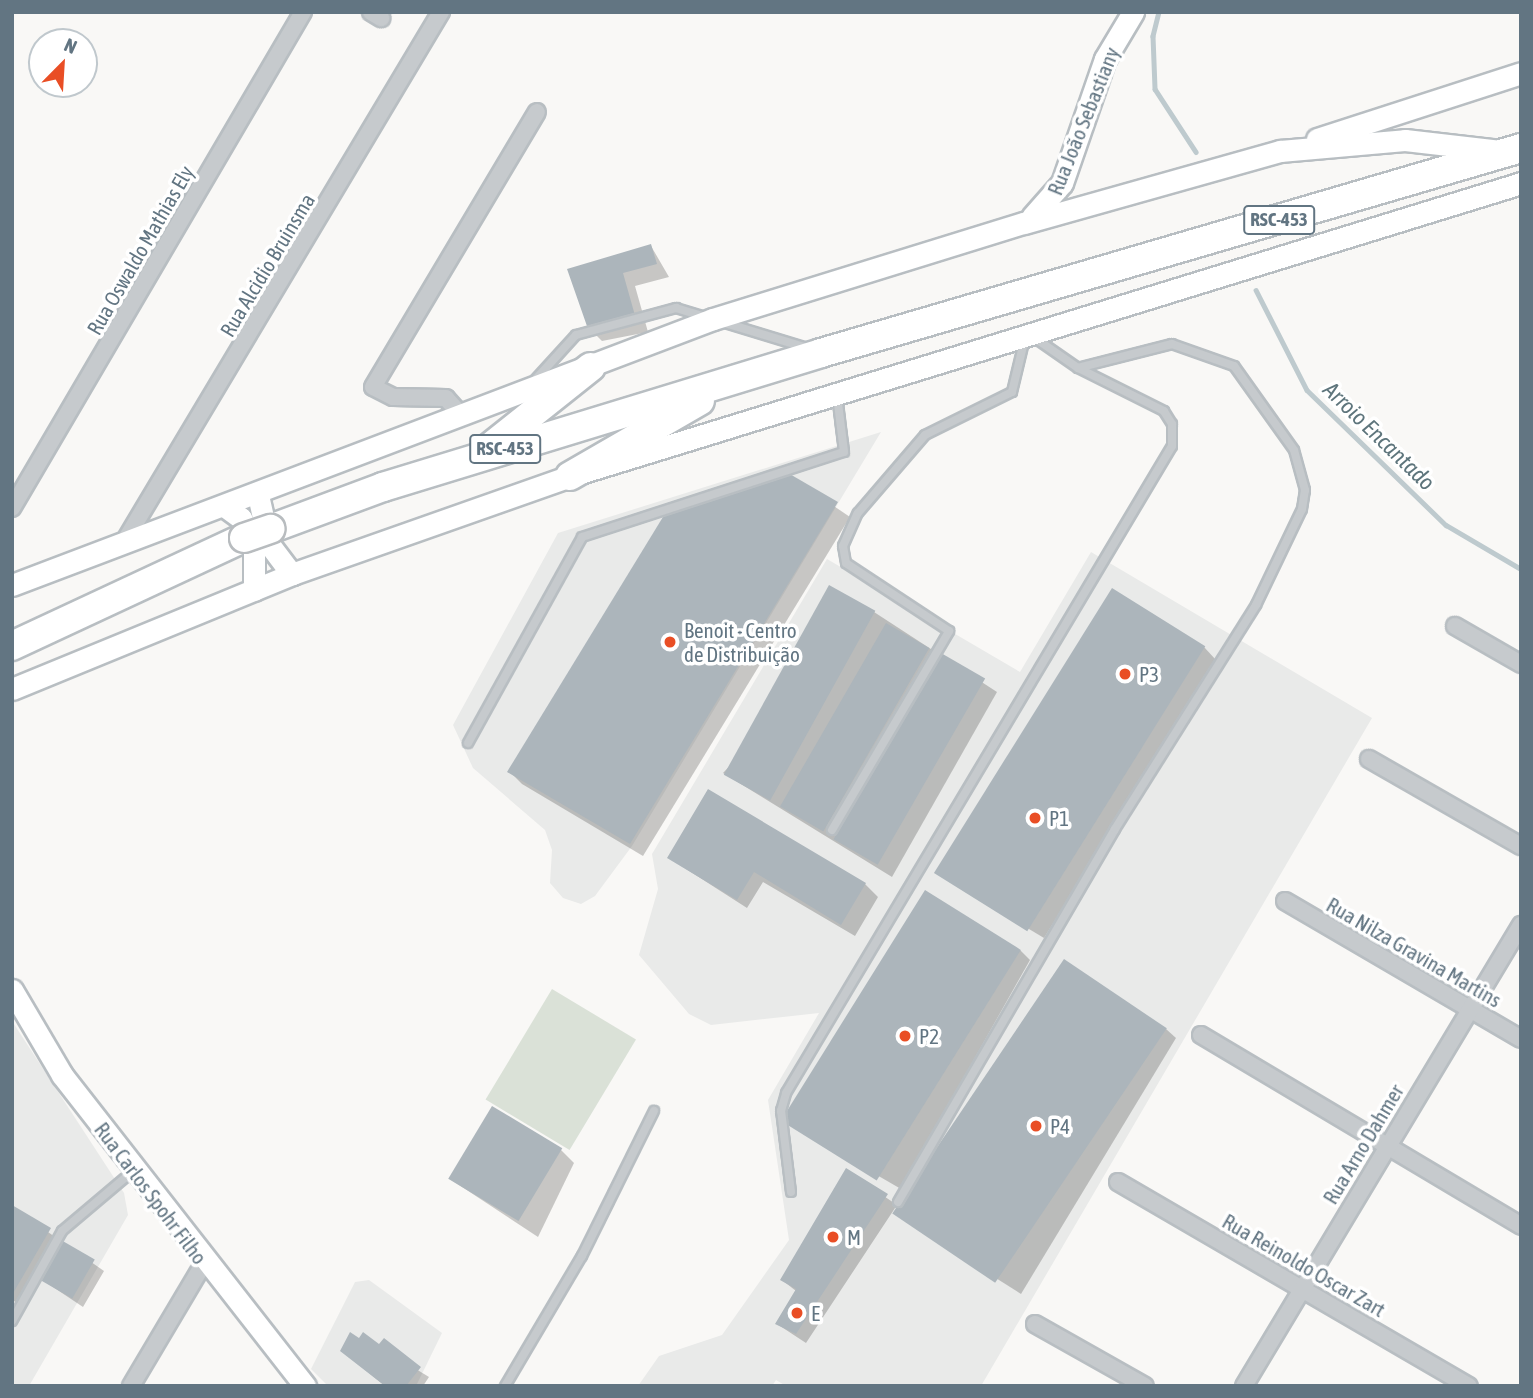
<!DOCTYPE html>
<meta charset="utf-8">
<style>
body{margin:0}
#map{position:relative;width:1533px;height:1398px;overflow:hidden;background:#f9f8f6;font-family:"Asap Condensed",sans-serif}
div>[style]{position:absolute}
.built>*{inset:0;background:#e9eae9}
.green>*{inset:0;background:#dae1d7;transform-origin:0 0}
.shadow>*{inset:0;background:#0003}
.stream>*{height:4.5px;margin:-2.25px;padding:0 2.25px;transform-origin:2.25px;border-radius:2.25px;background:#becace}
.building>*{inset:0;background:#acb5bb;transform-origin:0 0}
.roads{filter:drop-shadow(2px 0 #b8bec2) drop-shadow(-2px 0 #b8bec2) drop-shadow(0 2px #b8bec2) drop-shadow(0 -2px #b8bec2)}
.lane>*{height:8px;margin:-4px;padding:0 4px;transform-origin:4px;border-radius:4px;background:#c6cacd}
.street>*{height:16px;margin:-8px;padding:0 8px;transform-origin:8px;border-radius:8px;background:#c6cacd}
.secondary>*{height:21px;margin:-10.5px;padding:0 10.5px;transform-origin:10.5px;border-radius:10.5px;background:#fff}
.highway>*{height:28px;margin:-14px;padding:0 14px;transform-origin:14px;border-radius:14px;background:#fff}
.bridges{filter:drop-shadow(2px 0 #b8bcbf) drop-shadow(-2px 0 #b8bcbf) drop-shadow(0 2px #b8bcbf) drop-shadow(0 -2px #b8bcbf)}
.highway-bridge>*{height:28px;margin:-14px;padding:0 14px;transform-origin:14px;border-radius:14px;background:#fff}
.dots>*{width:19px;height:19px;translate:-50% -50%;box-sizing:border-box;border:4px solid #fff;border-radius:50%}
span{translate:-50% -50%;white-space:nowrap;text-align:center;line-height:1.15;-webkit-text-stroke:7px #fff;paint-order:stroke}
.shield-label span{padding:2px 5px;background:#fff;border:2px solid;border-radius:5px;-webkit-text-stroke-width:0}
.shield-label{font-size:19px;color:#627582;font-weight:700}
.street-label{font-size:21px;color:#627582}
.poi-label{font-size:21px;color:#627582}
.left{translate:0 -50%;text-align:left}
.water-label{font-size:23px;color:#5e757c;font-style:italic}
.frame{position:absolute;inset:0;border:14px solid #627582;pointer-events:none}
.north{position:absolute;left:28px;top:28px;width:70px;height:70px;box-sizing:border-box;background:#fff;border:2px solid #c0c8cd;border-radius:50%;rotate:24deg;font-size:19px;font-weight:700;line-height:28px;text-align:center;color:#627582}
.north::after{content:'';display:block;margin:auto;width:24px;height:32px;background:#e94e25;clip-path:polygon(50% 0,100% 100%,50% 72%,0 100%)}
</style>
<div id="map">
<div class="built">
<i style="clip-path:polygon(881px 432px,632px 846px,595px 896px,581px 904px,563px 898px,550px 883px,552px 850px,545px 830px,473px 768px,453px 725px,558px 533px)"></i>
<i style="clip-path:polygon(1091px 552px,1372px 718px,981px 1386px,786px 1386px,776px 1380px,772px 1386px,638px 1386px,659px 1356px,722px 1335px,789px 1240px,768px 1100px,819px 1013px,711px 1025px,689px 1014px,639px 955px,658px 889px,652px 854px,827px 559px,1020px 672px)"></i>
<i style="clip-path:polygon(12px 1021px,124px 1193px,128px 1215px,29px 1386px,12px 1386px)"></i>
<i style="clip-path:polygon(369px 1280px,442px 1333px,416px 1386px,328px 1386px,311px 1369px,355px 1282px)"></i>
</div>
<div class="green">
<i style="left:552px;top:989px;width:98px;height:129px;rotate:31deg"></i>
</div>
<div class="shadow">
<i style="clip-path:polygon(651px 246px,669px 277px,635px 286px,648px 332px,602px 341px,589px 328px,570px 270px)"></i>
<i style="clip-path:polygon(788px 475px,850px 517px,643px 856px,522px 784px,510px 772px)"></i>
<i style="clip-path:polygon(874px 612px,997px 692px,892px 877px,723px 773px)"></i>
<i style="clip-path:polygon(1204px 647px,1216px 660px,1044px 938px,936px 873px)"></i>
<i style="clip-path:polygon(669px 858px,865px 884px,878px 897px,855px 936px,763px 882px,747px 908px)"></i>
<i style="clip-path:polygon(1020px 950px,1030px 960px,901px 1189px,787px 1123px)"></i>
<i style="clip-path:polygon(1166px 1029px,1176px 1038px,1021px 1294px,909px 1223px)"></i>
<i style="clip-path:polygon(561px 1150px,574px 1163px,538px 1237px,450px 1179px)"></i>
<i style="clip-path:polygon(847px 1171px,897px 1205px,806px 1343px,777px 1324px,796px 1291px,782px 1280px)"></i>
<i style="clip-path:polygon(12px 1207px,104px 1271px,83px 1307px,41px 1279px,25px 1307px,12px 1300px)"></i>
<i style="clip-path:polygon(359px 1341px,380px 1347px,429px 1377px,423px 1386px,385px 1386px,342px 1351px)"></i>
</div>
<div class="stream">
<i style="left:1159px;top:12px;width:25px;rotate:104deg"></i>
<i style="left:1153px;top:36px;width:53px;rotate:87.8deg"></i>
<i style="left:1155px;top:89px;width:75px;rotate:56.9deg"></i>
<i style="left:1256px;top:290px;width:112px;rotate:63deg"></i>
<i style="left:1307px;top:390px;width:194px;rotate:44.2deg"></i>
<i style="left:1446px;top:525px;width:87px;rotate:30.4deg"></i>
</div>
<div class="building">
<i style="clip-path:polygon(651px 244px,657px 264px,623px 273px,636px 319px,588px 329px,567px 269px)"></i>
<i style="clip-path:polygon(788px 473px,838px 502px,630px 844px,507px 772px,666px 512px)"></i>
<i style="left:829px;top:585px;width:53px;height:217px;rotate:29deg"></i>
<i style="left:1112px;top:588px;width:110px;height:336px;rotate:32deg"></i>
<i style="left:886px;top:623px;width:50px;height:212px;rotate:30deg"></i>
<i style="left:941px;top:653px;width:51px;height:215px;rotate:30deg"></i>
<i style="clip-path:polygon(708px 789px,866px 883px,841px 925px,754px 872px,737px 900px,667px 858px)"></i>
<i style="left:925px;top:890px;width:113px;height:272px;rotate:32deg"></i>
<i style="left:1064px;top:959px;width:124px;height:307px;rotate:34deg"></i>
<i style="left:492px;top:1106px;width:82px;height:85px;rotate:31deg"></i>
<i style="clip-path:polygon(846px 1168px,888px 1194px,796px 1334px,775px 1324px,796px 1289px,780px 1280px)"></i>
<i style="clip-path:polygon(12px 1205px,51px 1228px,12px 1295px)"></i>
<i style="left:61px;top:1240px;width:39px;height:45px;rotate:30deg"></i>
<i style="clip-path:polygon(350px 1332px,359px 1338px,363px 1332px,379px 1344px,384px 1338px,421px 1367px,406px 1386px,385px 1386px,340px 1351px)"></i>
</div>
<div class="roads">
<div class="lane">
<i style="left:722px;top:322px;width:89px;rotate:17deg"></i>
<i style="left:535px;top:380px;width:61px;rotate:-47.7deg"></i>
<i style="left:576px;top:335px;width:104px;rotate:-15.1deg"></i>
<i style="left:676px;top:308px;width:31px;rotate:17deg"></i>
<i style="left:468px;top:743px;width:235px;rotate:-61deg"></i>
<i style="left:582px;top:537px;width:275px;rotate:-18deg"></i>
<i style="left:844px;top:452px;width:57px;rotate:-97deg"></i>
<i style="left:832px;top:830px;width:231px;rotate:-59.5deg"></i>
<i style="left:949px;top:631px;width:123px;rotate:-146.6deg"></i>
<i style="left:846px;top:563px;width:17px;rotate:-100deg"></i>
<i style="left:843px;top:546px;width:36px;rotate:-66deg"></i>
<i style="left:858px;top:513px;width:103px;rotate:-49.3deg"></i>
<i style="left:925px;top:435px;width:97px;rotate:-26.3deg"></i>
<i style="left:1012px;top:392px;width:56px;rotate:-76.5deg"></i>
<i style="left:791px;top:1192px;width:82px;rotate:-97deg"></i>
<i style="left:781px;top:1111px;width:19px;rotate:-74deg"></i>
<i style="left:786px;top:1093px;width:753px;rotate:-59.18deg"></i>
<i style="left:1172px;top:446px;width:22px;rotate:-90deg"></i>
<i style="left:1172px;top:424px;width:15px;rotate:-122deg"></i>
<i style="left:1164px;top:411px;width:96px;rotate:-153.4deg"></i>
<i style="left:1078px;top:368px;width:56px;rotate:-145.2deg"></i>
<i style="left:898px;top:1202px;width:432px;rotate:-59.8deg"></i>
<i style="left:1115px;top:829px;width:265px;rotate:-57.8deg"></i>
<i style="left:1256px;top:605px;width:106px;rotate:-64.4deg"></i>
<i style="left:1302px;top:509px;width:19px;rotate:-81deg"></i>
<i style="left:1305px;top:490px;width:41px;rotate:-105.4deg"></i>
<i style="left:1294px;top:450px;width:103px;rotate:-125.5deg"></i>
<i style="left:1234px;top:366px;width:66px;rotate:-160.5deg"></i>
<i style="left:1172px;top:344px;width:97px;rotate:165.7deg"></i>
<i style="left:12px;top:1321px;width:103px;rotate:-60.9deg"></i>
<i style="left:62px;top:1231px;width:93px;rotate:-40.2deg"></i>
<i style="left:505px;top:1386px;width:151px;rotate:-59.4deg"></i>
<i style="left:582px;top:1256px;width:162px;rotate:-63.6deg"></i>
</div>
<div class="street">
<i style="left:371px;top:12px;width:12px;rotate:31deg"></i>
<i style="left:462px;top:416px;width:24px;rotate:-132deg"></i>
<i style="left:446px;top:398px;width:53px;rotate:-178.9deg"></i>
<i style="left:393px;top:397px;width:22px;rotate:-153deg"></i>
<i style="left:373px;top:387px;width:320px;rotate:-59.2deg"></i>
<i style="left:12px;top:508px;width:575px;rotate:-59.6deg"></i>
<i style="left:127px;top:537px;width:612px;rotate:-59.12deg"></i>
<i style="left:1455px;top:626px;width:76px;rotate:29.9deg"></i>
<i style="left:1369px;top:759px;width:175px;rotate:29.8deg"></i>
<i style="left:1285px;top:901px;width:273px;rotate:30.3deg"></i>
<i style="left:1201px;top:1035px;width:373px;rotate:30.8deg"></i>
<i style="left:1118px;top:1182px;width:406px;rotate:30.2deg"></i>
<i style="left:1035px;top:1324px;width:126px;rotate:29.4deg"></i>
<i style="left:131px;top:1386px;width:143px;rotate:-59.3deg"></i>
<i style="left:1244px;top:1386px;width:538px;rotate:-59deg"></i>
</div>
<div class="secondary">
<i style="left:1317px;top:139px;width:214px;rotate:-17.9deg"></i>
<i style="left:1032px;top:217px;width:45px;rotate:-48.6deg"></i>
<i style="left:1062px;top:183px;width:131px;rotate:-70.9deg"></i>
<i style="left:1105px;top:59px;width:55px;rotate:-59.2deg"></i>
<i style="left:258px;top:495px;width:50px;rotate:77.3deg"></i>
<i style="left:269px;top:544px;width:38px;rotate:53deg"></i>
<i style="left:227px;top:508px;width:17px;rotate:36deg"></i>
<i style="left:241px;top:518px;width:29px;rotate:63deg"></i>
<i style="left:254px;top:544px;width:46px;rotate:90deg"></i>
<i style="left:12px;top:585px;width:750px;rotate:-20.78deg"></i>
<i style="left:713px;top:319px;width:325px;rotate:-17.2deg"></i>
<i style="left:1024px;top:223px;width:266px;rotate:-15.7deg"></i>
<i style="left:1280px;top:151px;width:125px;rotate:-5deg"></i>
<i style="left:1405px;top:140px;width:96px;rotate:6.6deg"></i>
<i style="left:12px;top:689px;width:303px;rotate:-22.3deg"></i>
<i style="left:292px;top:574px;width:295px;rotate:-19.4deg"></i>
<i style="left:570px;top:476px;width:995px;rotate:-17.12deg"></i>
<i style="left:12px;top:990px;width:99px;rotate:59.5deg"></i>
<i style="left:62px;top:1075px;width:395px;rotate:52deg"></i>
</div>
<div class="highway">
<i style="left:489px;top:448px;width:130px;rotate:-38.5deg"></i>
<i style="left:570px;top:476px;width:150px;rotate:-30deg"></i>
<i style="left:270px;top:529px;width:121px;rotate:-20.4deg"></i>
<i style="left:383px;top:487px;width:458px;rotate:-17deg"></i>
<i style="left:821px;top:353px;width:729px;rotate:-16.32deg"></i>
<i style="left:12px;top:646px;width:256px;rotate:-25deg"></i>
</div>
</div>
<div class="bridges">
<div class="highway-bridge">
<i style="left:244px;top:538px;width:28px;rotate:-19deg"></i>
</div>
</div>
<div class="dots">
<i style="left:670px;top:642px;background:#e94e25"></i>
<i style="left:1125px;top:674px;background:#e94e25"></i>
<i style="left:1035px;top:818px;background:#e94e25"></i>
<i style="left:905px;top:1036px;background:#e94e25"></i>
<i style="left:1036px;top:1126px;background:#e94e25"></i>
<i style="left:833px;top:1237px;background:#e94e25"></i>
<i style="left:797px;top:1313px;background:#e94e25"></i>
</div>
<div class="shield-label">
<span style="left:1279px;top:220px">RSC-453</span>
<span style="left:505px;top:449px">RSC-453</span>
</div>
<div class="street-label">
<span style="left:1083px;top:121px;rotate:-68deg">Rua João Sebastiany</span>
<span style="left:140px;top:250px;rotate:-60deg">Rua Oswaldo Mathias Ely</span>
<span style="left:267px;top:265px;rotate:-59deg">Rua Alcidio Bruinsma</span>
<span style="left:1414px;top:952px;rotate:30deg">Rua Nilza Gravina Martins</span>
<span style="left:1363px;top:1144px;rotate:-59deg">Rua Arno Dahmer</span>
<span style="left:151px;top:1193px;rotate:53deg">Rua Carlos Spohr Filho</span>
<span style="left:1304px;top:1265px;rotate:30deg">Rua Reinoldo Oscar Zart</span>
</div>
<div class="poi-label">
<span class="left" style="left:684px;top:642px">Benoit - Centro<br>de Distribuição</span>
<span class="left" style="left:1139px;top:674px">P3</span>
<span class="left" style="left:1049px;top:818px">P1</span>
<span class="left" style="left:919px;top:1036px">P2</span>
<span class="left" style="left:1050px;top:1126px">P4</span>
<span class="left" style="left:847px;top:1237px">M</span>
<span class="left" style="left:811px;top:1313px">E</span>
</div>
<div class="water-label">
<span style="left:1379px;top:436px;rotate:44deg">Arroio Encantado</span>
</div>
<div class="frame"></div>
<div class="north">N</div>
</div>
